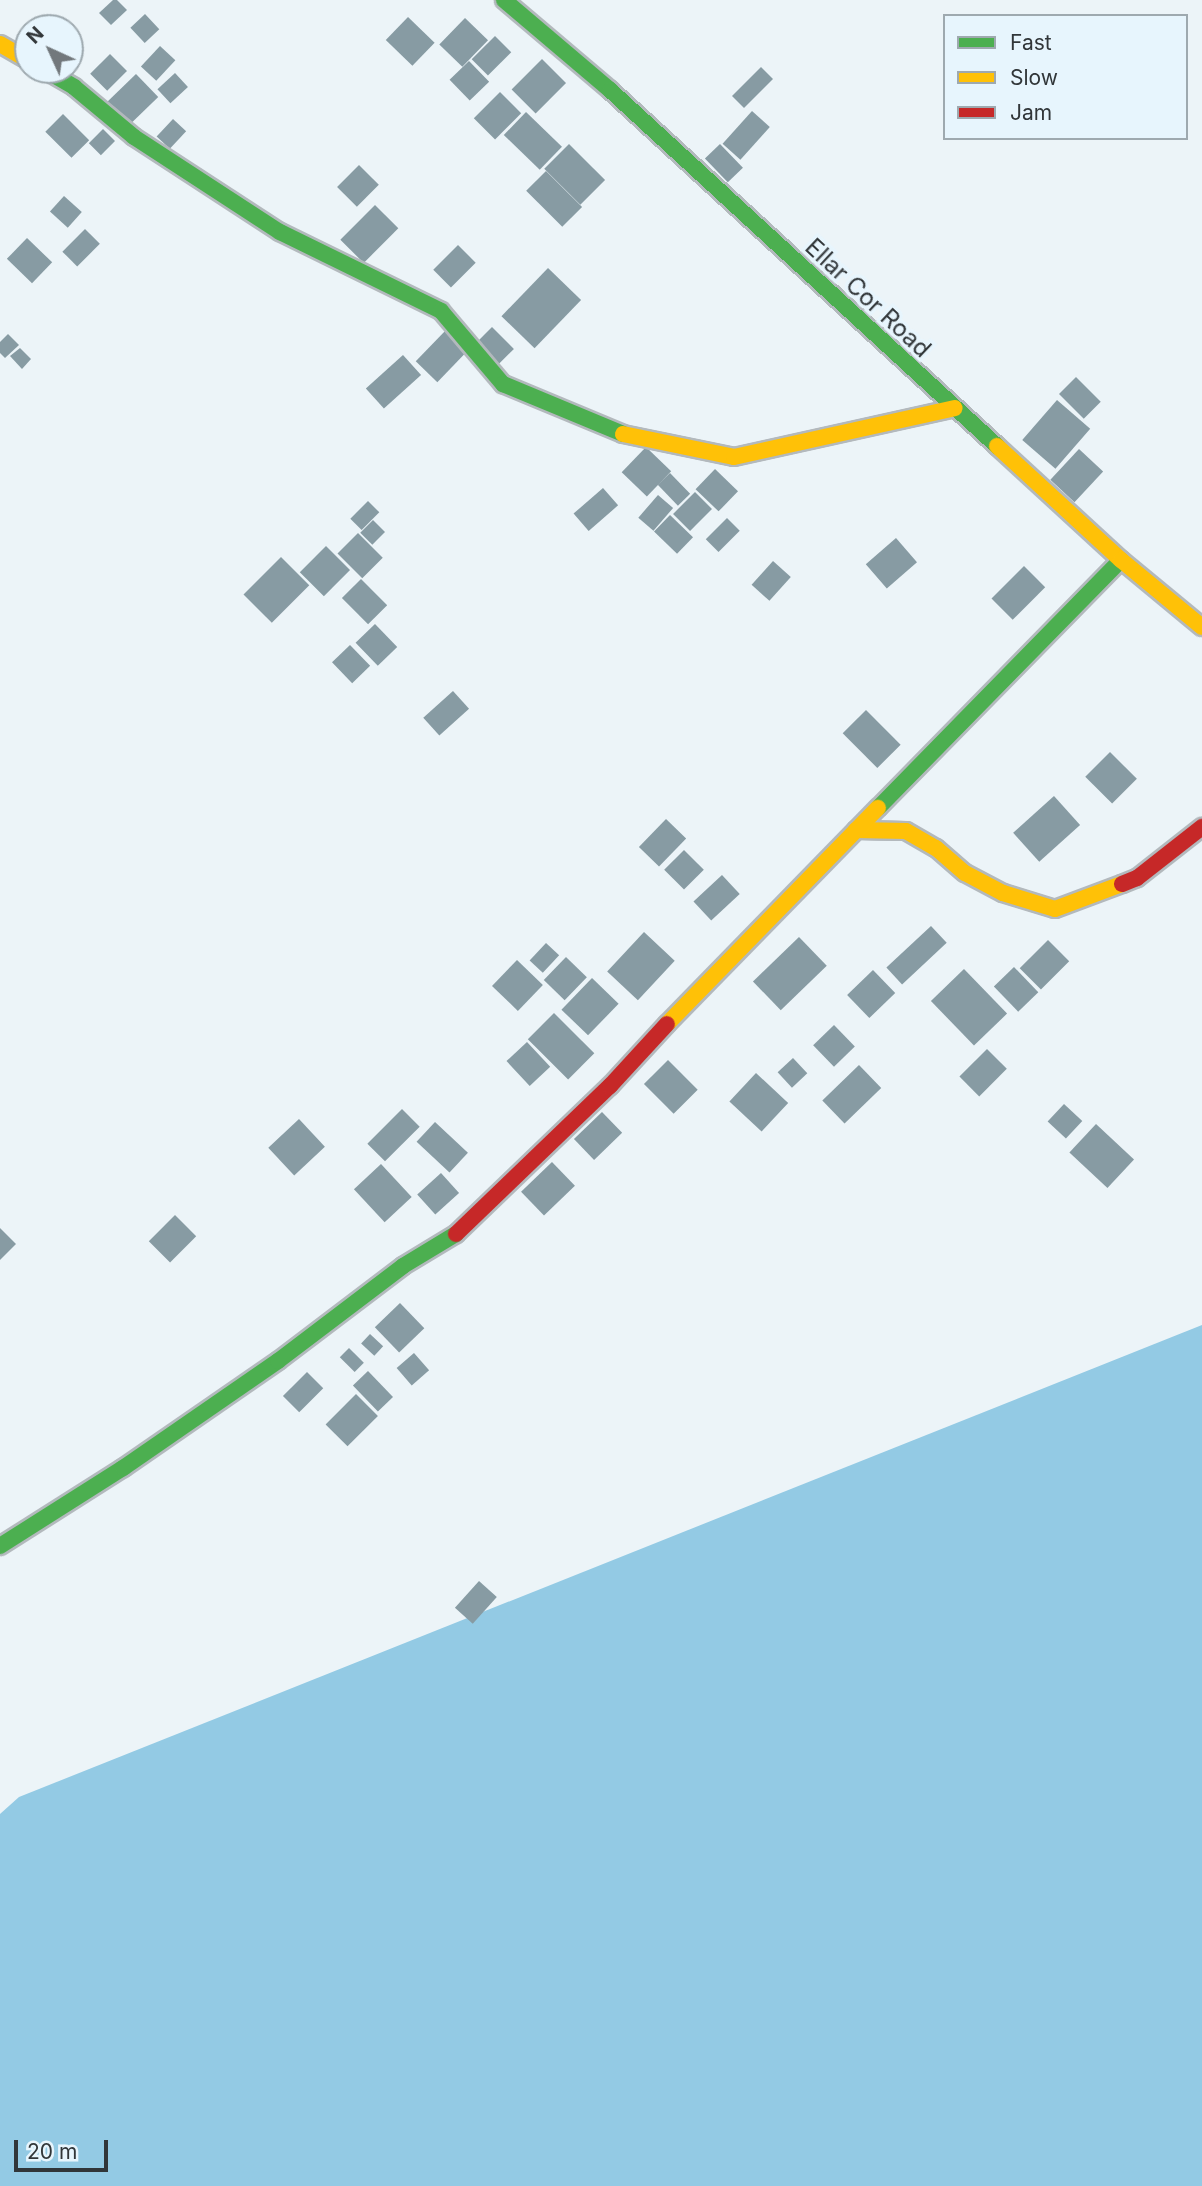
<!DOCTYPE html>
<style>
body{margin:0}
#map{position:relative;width:1202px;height:2186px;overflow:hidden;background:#ecf4f8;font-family:Inter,sans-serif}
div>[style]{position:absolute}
.water>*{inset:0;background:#93cae4}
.building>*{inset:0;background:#879ba3;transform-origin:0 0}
.roads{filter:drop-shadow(2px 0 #b3b9bd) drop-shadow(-2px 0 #b3b9bd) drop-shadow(0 2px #b3b9bd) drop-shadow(0 -2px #b3b9bd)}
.fast>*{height:16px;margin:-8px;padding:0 8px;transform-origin:8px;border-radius:8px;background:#4caf50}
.slow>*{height:16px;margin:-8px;padding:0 8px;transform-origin:8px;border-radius:8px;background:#ffc107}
.jam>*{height:16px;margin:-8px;padding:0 8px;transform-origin:8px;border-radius:8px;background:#c62828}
span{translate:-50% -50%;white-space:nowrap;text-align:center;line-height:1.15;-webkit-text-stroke:7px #e7f5fd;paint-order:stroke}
.street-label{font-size:24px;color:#313639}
.legend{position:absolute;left:943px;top:14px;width:245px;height:126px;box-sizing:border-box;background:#e7f5fd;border:2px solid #9ea9af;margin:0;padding:9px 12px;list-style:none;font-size:21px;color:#313639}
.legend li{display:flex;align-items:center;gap:14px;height:35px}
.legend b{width:35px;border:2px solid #9ea9af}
.north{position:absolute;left:14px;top:14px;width:70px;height:70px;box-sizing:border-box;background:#e7f5fd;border:2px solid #9ea9af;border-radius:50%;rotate:315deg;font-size:19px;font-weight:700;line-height:28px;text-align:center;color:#313639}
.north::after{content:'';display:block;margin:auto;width:24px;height:32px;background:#72787c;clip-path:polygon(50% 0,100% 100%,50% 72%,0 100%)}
.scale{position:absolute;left:14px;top:2140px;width:94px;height:32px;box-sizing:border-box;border:4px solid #313639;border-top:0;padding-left:9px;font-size:21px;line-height:24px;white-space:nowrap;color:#313639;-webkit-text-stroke:5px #e7f5fd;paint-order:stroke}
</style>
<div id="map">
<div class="water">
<i style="clip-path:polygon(1202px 1325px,1202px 2186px,0 2186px,0 1814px,19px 1797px)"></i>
</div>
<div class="building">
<i style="clip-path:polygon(113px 0,117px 0,127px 10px,111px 25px,99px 13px)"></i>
<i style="left:145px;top:14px;width:21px;height:20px;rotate:47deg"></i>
<i style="left:408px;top:17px;width:37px;height:32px;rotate:44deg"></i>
<i style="left:465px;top:18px;width:32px;height:37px;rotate:44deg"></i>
<i style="left:495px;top:36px;width:23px;height:33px;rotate:45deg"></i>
<i style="left:160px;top:46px;width:21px;height:28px;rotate:43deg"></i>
<i style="left:110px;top:54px;width:24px;height:28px;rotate:45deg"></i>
<i style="left:542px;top:59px;width:34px;height:43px;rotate:45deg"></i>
<i style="left:469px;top:61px;width:29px;height:27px;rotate:46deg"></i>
<i style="left:761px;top:67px;width:17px;height:41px;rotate:45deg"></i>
<i style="left:175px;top:73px;width:19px;height:24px;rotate:47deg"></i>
<i style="left:136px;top:74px;width:32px;height:42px;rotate:46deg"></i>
<i style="left:500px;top:92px;width:30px;height:37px;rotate:45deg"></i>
<i style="left:752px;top:111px;width:24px;height:44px;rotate:42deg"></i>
<i style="left:526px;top:112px;width:50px;height:32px;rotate:44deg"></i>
<i style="left:63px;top:114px;width:37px;height:25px;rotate:45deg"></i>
<i style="left:173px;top:119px;width:18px;height:24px;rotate:43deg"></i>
<i style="left:103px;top:129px;width:17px;height:20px;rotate:45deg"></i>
<i style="left:569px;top:144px;width:51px;height:35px;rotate:45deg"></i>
<i style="left:720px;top:144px;width:33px;height:21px;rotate:46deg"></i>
<i style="left:359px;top:165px;width:28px;height:31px;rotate:45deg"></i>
<i style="left:546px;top:171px;width:51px;height:28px;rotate:45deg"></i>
<i style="left:64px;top:196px;width:24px;height:21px;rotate:42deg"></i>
<i style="left:375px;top:205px;width:33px;height:49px;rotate:45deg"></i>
<i style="left:85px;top:229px;width:21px;height:32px;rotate:45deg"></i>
<i style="left:27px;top:238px;width:35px;height:29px;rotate:44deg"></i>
<i style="left:458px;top:245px;width:25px;height:35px;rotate:45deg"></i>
<i style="left:548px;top:268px;width:46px;height:67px;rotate:44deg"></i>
<i style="left:492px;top:327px;width:31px;height:25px;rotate:45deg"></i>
<i style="left:447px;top:329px;width:30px;height:45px;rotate:44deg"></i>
<i style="clip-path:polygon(8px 334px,19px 345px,5px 358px,0 353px,0 342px)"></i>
<i style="clip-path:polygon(20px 348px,31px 359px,22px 369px,10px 356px)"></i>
<i style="left:403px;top:355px;width:27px;height:50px;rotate:48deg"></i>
<i style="left:1076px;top:377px;width:35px;height:24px;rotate:45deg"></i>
<i style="left:1057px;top:400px;width:44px;height:53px;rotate:41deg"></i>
<i style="left:646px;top:447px;width:35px;height:35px;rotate:44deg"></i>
<i style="left:1079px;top:449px;width:33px;height:42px;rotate:43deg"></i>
<i style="left:715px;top:469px;width:32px;height:28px;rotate:44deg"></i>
<i style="left:670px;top:473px;width:29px;height:17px;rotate:46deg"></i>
<i style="left:603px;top:488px;width:23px;height:39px;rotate:49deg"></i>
<i style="left:695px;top:492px;width:24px;height:31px;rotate:45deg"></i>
<i style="left:658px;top:495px;width:20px;height:30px;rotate:41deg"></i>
<i style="left:368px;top:501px;width:16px;height:25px;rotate:45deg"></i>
<i style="left:670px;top:515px;width:32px;height:23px;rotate:44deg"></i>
<i style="left:727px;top:518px;width:18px;height:30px;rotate:45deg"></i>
<i style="left:373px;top:520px;width:17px;height:18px;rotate:45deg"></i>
<i style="left:358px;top:533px;width:35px;height:29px;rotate:45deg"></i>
<i style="left:896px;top:538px;width:32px;height:40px;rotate:49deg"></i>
<i style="left:326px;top:546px;width:34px;height:37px;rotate:45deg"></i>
<i style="left:281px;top:557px;width:40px;height:53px;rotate:45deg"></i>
<i style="left:773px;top:561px;width:24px;height:32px;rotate:42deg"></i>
<i style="left:1024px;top:566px;width:30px;height:46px;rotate:45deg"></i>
<i style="left:361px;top:579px;width:37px;height:27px;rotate:45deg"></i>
<i style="left:375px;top:624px;width:32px;height:27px;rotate:46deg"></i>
<i style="left:350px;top:645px;width:29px;height:25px;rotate:46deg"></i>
<i style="left:453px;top:691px;width:24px;height:40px;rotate:48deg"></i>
<i style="left:866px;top:710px;width:49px;height:33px;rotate:45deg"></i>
<i style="left:1110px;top:752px;width:38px;height:35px;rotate:45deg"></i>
<i style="left:1054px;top:796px;width:39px;height:55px;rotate:48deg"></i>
<i style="left:666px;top:819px;width:28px;height:39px;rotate:44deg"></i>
<i style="left:684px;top:850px;width:28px;height:28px;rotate:45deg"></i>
<i style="left:722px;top:875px;width:26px;height:39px;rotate:47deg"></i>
<i style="left:931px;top:926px;width:23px;height:61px;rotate:47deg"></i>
<i style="left:644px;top:932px;width:42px;height:54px;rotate:43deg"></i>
<i style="left:799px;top:937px;width:40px;height:64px;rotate:46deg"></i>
<i style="left:1048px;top:940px;width:30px;height:40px;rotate:45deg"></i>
<i style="left:546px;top:943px;width:18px;height:24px;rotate:43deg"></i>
<i style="left:566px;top:957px;width:29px;height:32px;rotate:44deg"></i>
<i style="left:517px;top:960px;width:36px;height:36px;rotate:44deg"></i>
<i style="left:1014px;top:967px;width:35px;height:28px;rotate:46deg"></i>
<i style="left:964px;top:969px;width:62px;height:46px;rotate:46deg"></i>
<i style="left:873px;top:970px;width:32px;height:36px;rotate:46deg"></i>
<i style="left:592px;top:978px;width:37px;height:44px;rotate:44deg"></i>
<i style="left:554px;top:1013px;width:57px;height:37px;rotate:45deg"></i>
<i style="left:834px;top:1025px;width:30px;height:29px;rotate:46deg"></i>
<i style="left:527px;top:1042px;width:34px;height:28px;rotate:47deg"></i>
<i style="left:987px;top:1049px;width:28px;height:39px;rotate:45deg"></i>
<i style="left:793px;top:1058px;width:21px;height:21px;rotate:47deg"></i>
<i style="left:668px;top:1060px;width:42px;height:34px;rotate:45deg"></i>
<i style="left:859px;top:1065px;width:32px;height:51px;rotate:46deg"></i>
<i style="left:756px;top:1073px;width:44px;height:39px;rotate:43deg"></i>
<i style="left:1064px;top:1104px;width:25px;height:24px;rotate:43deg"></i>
<i style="left:402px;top:1109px;width:25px;height:49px;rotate:45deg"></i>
<i style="left:602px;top:1112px;width:29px;height:39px;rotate:46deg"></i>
<i style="left:299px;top:1119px;width:38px;height:42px;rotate:47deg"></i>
<i style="left:435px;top:1122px;width:45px;height:27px;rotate:43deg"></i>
<i style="left:1096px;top:1124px;width:52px;height:39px;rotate:43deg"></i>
<i style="left:552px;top:1162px;width:33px;height:43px;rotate:46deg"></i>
<i style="left:381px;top:1164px;width:45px;height:37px;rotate:47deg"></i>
<i style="left:441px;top:1173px;width:27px;height:32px;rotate:48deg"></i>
<i style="left:175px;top:1215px;width:30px;height:37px;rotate:45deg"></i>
<i style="clip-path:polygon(0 1228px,16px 1244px,0 1260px)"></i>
<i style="left:400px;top:1303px;width:35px;height:35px;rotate:46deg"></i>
<i style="left:370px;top:1334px;width:18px;height:13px;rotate:43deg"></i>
<i style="left:349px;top:1348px;width:21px;height:13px;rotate:45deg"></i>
<i style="left:414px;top:1353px;width:23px;height:23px;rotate:49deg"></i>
<i style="left:368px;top:1371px;width:36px;height:21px;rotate:46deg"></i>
<i style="left:307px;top:1372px;width:23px;height:34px;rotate:45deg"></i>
<i style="left:356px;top:1394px;width:31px;height:43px;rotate:45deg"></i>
<i style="left:479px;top:1581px;width:24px;height:36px;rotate:42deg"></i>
</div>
<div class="roads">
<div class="fast">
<i style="left:504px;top:0;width:139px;rotate:40.3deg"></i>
<i style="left:610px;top:90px;width:526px;rotate:42.61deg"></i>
<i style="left:45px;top:70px;width:34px;rotate:30deg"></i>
<i style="left:74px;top:87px;width:78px;rotate:39.8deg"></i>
<i style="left:134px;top:137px;width:174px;rotate:33.1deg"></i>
<i style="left:280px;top:232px;width:179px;rotate:26.1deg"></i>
<i style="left:441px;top:311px;width:96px;rotate:49.7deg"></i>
<i style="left:503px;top:384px;width:130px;rotate:22.6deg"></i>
<i style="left:878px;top:808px;width:347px;rotate:-45.6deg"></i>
<i style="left:0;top:1546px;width:146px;rotate:-32.4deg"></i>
<i style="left:123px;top:1468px;width:188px;rotate:-34.6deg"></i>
<i style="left:278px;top:1361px;width:157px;rotate:-37.2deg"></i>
<i style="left:403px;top:1266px;width:62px;rotate:-31.1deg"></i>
</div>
<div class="slow">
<i style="left:0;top:44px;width:32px;rotate:30deg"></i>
<i style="left:623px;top:434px;width:113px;rotate:11.7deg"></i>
<i style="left:734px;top:457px;width:226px;rotate:-12.5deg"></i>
<i style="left:997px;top:446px;width:168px;rotate:42.6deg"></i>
<i style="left:1121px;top:560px;width:105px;rotate:39.6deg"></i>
<i style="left:856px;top:830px;width:50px;rotate:1.1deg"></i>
<i style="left:906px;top:831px;width:34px;rotate:30deg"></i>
<i style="left:936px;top:848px;width:38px;rotate:41deg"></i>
<i style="left:965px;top:873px;width:43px;rotate:27.8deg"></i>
<i style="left:1003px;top:893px;width:54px;rotate:17.1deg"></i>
<i style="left:1055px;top:909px;width:72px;rotate:-20.5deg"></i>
<i style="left:667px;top:1024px;width:302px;rotate:-45.7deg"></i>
</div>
<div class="jam">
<i style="left:1122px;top:884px;width:16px;rotate:-22deg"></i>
<i style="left:1137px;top:878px;width:83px;rotate:-38.1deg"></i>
<i style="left:456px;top:1234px;width:214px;rotate:-43.9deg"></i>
<i style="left:610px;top:1086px;width:84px;rotate:-47.4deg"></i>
</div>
</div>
<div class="street-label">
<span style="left:868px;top:298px;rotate:43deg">Ellar Cor Road</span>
</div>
<ul class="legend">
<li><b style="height:9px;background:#4caf50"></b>Fast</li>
<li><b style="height:9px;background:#ffc107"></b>Slow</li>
<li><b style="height:9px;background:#c62828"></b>Jam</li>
</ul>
<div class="north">N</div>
<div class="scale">20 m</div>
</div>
